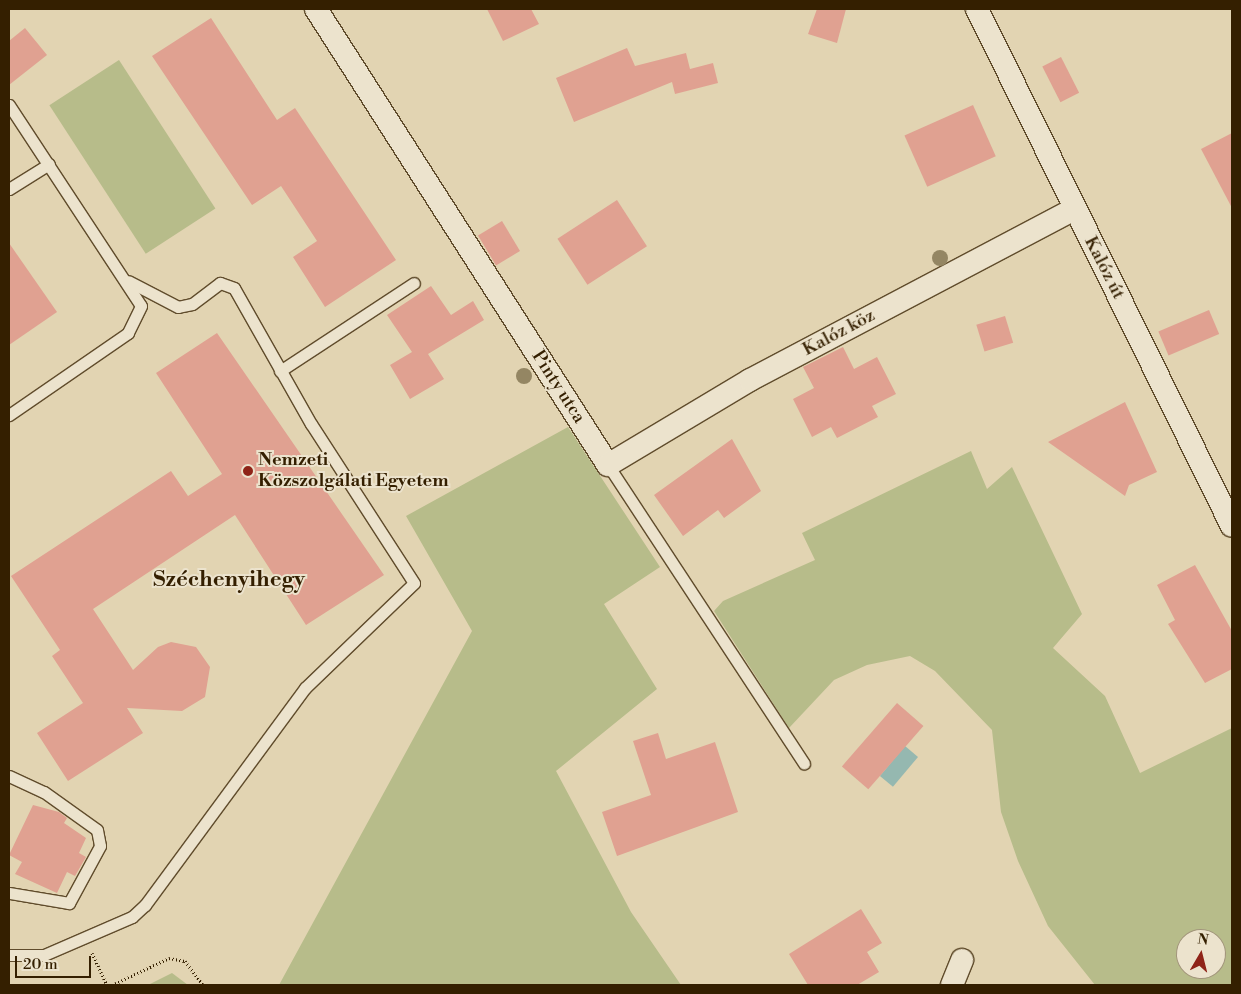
<!DOCTYPE html>
<meta charset="utf-8">
<style>
body{margin:0}
#map{position:relative;width:1241px;height:994px;overflow:hidden;background:#e2d4b2;font-family:"Libre Bodoni",serif}
div>[style]{position:absolute}
.green>*{inset:0;background:#b7bc8a;transform-origin:0 0}
.water>*{inset:0;background:#95b8b0;transform-origin:0 0}
.building>*{inset:0;background:#e0a191;transform-origin:0 0}
.path>*{height:3px;margin-top:-1.5px;transform-origin:0;background:repeating-linear-gradient(90deg,#341f00 0 1px,transparent 0 3.5px)}
.roads{filter:drop-shadow(1px 0 #604c2c) drop-shadow(-1px 0 #604c2c) drop-shadow(0 1px #604c2c) drop-shadow(0 -1px #604c2c)}
.service>*{height:11px;margin:-5.5px;padding:0 5.5px;transform-origin:5.5px;border-radius:5.5px;background:#ece3cd}
.minor>*{height:22px;margin:-11px;padding:0 11px;transform-origin:11px;border-radius:11px;background:#ece3cd}
.trees>*{width:16px;height:16px;margin:-8px;border-radius:50%;background:#948663}
.dots>*{width:14px;height:14px;translate:-50% -50%;box-sizing:border-box;border:2px solid #ece3cd;border-radius:50%}
span{translate:-50% -50%;white-space:nowrap;text-align:center;line-height:1.15;-webkit-text-stroke:4px #ece3cd;paint-order:stroke}
.street-label{font-size:18px;color:#341f00}
.poi-label{font-size:18px;color:#341f00;font-weight:700}
.left{translate:0 -50%;text-align:left}
.district-label{font-size:22px;color:#341f00;font-weight:700}
.frame{position:absolute;inset:0;border:10px solid #341f00;pointer-events:none}
.north{position:absolute;left:1176px;top:929px;width:50px;height:50px;box-sizing:border-box;background:#ece3cd;border:1px solid #a2957b;border-radius:50%;rotate:8deg;font-size:14px;font-weight:700;line-height:20px;text-align:center;color:#341f00}
.north::after{content:'';display:block;margin:auto;width:18px;height:22px;background:#8f2418;clip-path:polygon(50% 0,100% 100%,50% 72%,0 100%)}
.scale{position:absolute;left:15px;top:956px;width:76px;height:22px;box-sizing:border-box;border:2px solid #341f00;border-top:0;padding-left:6px;font-size:15px;line-height:18px;white-space:nowrap;color:#341f00;-webkit-text-stroke:4px #ece3cd;paint-order:stroke}
</style>
<div id="map">
<div class="green">
<i style="left:119px;top:60px;width:177px;height:83px;rotate:57deg"></i>
<i style="clip-path:polygon(568px 427px,660px 567px,604px 604px,657px 689px,556px 771px,631px 912px,681px 985px,279px 985px,472px 631px,406px 516px)"></i>
<i style="clip-path:polygon(evenodd,971px 451px,987px 489px,1012px 467px,1082px 614px,1053px 648px,1105px 696px,1140px 773px,1232px 728px,1232px 985px,1095px 985px,1048px 926px,1018px 861px,1001px 812px,992px 730px,935px 671px,910px 656px,867px 665px,834px 680px,789px 728px,714px 611px,723px 601px,815px 560px,802px 533px,971px 451px,1186px 939px,1216px 939px,1216px 969px,1186px 969px,1186px 939px)"></i>
<i style="clip-path:polygon(172px 973px,188px 985px,148px 985px)"></i>
</div>
<div class="water">
<i style="left:905px;top:746px;width:17px;height:39px;rotate:40deg"></i>
</div>
<div class="building">
<i style="clip-path:polygon(487px 9px,531px 9px,539px 24px,503px 41px)"></i>
<i style="clip-path:polygon(817px 9px,846px 9px,837px 43px,808px 34px)"></i>
<i style="clip-path:polygon(211px 18px,277px 120px,295px 108px,396px 260px,325px 307px,293px 257px,317px 241px,281px 186px,252px 205px,152px 56px)"></i>
<i style="clip-path:polygon(25px 28px,47px 55px,9px 85px,9px 41px)"></i>
<i style="clip-path:polygon(627px 48px,635px 66px,686px 53px,690px 69px,713px 63px,718px 83px,675px 94px,672px 82px,574px 122px,556px 78px)"></i>
<i style="left:1061px;top:57px;width:40px;height:21px;rotate:63deg"></i>
<i style="left:973px;top:105px;width:56px;height:75px;rotate:66deg"></i>
<i style="clip-path:polygon(1232px 133px,1232px 208px,1201px 149px)"></i>
<i style="left:617px;top:200px;width:55px;height:71px;rotate:57deg"></i>
<i style="left:502px;top:221px;width:35px;height:28px;rotate:59deg"></i>
<i style="clip-path:polygon(9px 243px,57px 312px,9px 345px)"></i>
<i style="clip-path:polygon(431px 286px,451px 315px,473px 301px,484px 320px,428px 354px,444px 379px,410px 399px,390px 365px,412px 352px,387px 315px)"></i>
<i style="left:1209px;top:310px;width:26px;height:55px;rotate:67deg"></i>
<i style="left:1005px;top:316px;width:28px;height:30px;rotate:73deg"></i>
<i style="clip-path:polygon(217px 333px,384px 575px,306px 625px,235px 515px,93px 609px,133px 670px,158px 647px,171px 642px,196px 647px,210px 667px,205px 697px,182px 711px,127px 708px,143px 733px,68px 781px,37px 733px,83px 703px,52px 656px,60px 650px,11px 576px,171px 471px,188px 496px,222px 474px,156px 373px)"></i>
<i style="clip-path:polygon(843px 347px,854px 369px,877px 357px,896px 394px,872px 406px,878px 417px,837px 438px,831px 427px,812px 437px,793px 399px,814px 388px,803px 367px)"></i>
<i style="clip-path:polygon(1125px 402px,1157px 472px,1129px 485px,1125px 496px,1048px 442px)"></i>
<i style="clip-path:polygon(732px 439px,761px 491px,724px 518px,718px 510px,683px 536px,654px 495px)"></i>
<i style="clip-path:polygon(1195px 565px,1232px 631px,1232px 669px,1205px 683px,1168px 624px,1175px 620px,1157px 585px)"></i>
<i style="left:897px;top:703px;width:35px;height:84px;rotate:41deg"></i>
<i style="clip-path:polygon(658px 733px,666px 759px,715px 742px,738px 812px,617px 856px,602px 812px,651px 795px,633px 741px)"></i>
<i style="clip-path:polygon(33px 805px,59px 812px,67px 818px,64px 823px,86px 838px,79px 853px,86px 857px,75px 876px,67px 872px,57px 893px,15px 874px,22px 862px,9px 855px)"></i>
<i style="clip-path:polygon(861px 909px,882px 943px,867px 952px,879px 972px,857px 985px,808px 985px,789px 954px)"></i>
</div>
<div class="path">
<i style="left:92px;top:953px;width:35px;rotate:65deg"></i>
<i style="left:112px;top:985px;width:63px;rotate:-25.3deg"></i>
<i style="left:169px;top:958px;width:16px;rotate:11deg"></i>
<i style="left:185px;top:961px;width:30px;rotate:53deg"></i>
</div>
<div class="roads">
<div class="service">
<i style="left:9px;top:105px;width:240px;rotate:56.7deg"></i>
<i style="left:141px;top:306px;width:30px;rotate:116deg"></i>
<i style="left:128px;top:333px;width:145px;rotate:145.4deg"></i>
<i style="left:9px;top:189px;width:47px;rotate:-32deg"></i>
<i style="left:280px;top:371px;width:160px;rotate:-33.3deg"></i>
<i style="left:608px;top:465px;width:357px;rotate:56.7deg"></i>
<i style="left:9px;top:776px;width:38px;rotate:25deg"></i>
<i style="left:44px;top:792px;width:65px;rotate:35.6deg"></i>
<i style="left:97px;top:830px;width:16px;rotate:79deg"></i>
<i style="left:100px;top:846px;width:65px;rotate:118.5deg"></i>
<i style="left:69px;top:903px;width:61px;rotate:-170.5deg"></i>
<i style="left:9px;top:955px;width:35px"></i>
<i style="left:44px;top:955px;width:96px;rotate:-23.4deg"></i>
<i style="left:132px;top:917px;width:18px;rotate:-43deg"></i>
<i style="left:145px;top:905px;width:270px;rotate:-53.6deg"></i>
<i style="left:305px;top:688px;width:151px;rotate:-43.9deg"></i>
<i style="left:414px;top:583px;width:189px;rotate:-122.9deg"></i>
<i style="left:311px;top:424px;width:156px;rotate:-119.5deg"></i>
<i style="left:234px;top:288px;width:15px;rotate:-160deg"></i>
<i style="left:220px;top:283px;width:35px;rotate:143deg"></i>
<i style="left:192px;top:304px;width:14px;rotate:168deg"></i>
<i style="left:178px;top:307px;width:56px;rotate:-152.5deg"></i>
</div>
<div class="minor">
<i style="left:316px;top:9px;width:541px;rotate:57.37deg"></i>
<i style="left:608px;top:465px;width:165px;rotate:-30.9deg"></i>
<i style="left:750px;top:380px;width:367px;rotate:-27.8deg"></i>
<i style="left:977px;top:9px;width:576px;rotate:63.75deg"></i>
<i style="left:952px;top:985px;width:27px;rotate:-68deg"></i>
</div>
</div>
<div class="trees">
<i style="left:940px;top:258px"></i>
<i style="left:524px;top:376px"></i>
</div>
<div class="dots">
<i style="left:248px;top:471px;background:#8f2418"></i>
</div>
<div class="street-label">
<span style="left:1104px;top:268px;rotate:63deg">Kalóz út</span>
<span style="left:839px;top:333px;rotate:-28deg">Kalóz köz</span>
<span style="left:558px;top:387px;rotate:57deg">Pinty utca</span>
</div>
<div class="poi-label">
<span class="left" style="left:258px;top:471px">Nemzeti<br>Közszolgálati Egyetem</span>
</div>
<div class="district-label">
<span style="left:229px;top:580px">Széchenyihegy</span>
</div>
<div class="frame"></div>
<div class="north">N</div>
<div class="scale">20 m</div>
</div>
